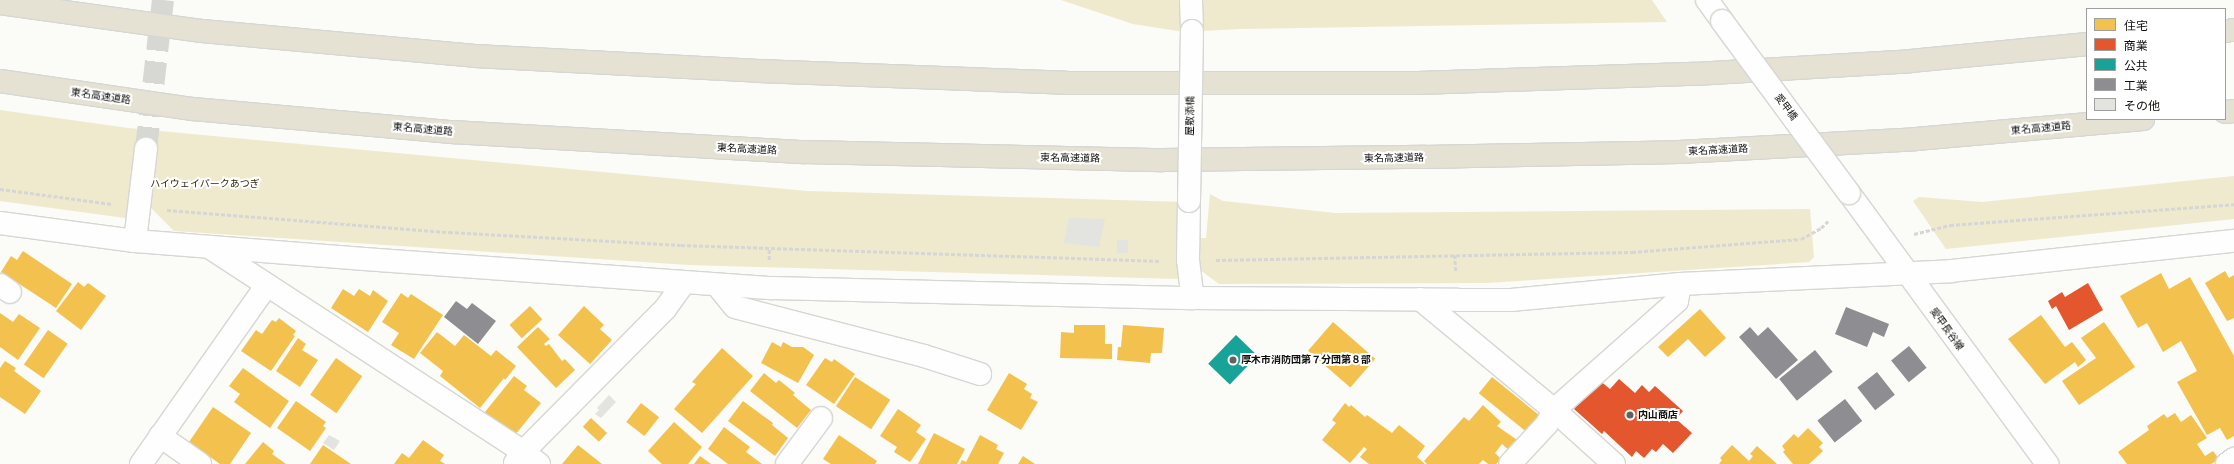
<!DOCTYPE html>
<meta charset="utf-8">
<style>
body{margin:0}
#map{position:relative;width:2234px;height:464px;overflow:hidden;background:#fbfbf7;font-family:"Golos Text","Noto Sans JP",sans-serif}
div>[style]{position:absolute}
.green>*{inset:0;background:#efe9ce}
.homes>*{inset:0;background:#f2c14e;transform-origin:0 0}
.shops>*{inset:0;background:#e4572e}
.public>*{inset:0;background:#17a398;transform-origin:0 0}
.industry>*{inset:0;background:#8d8d92;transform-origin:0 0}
.building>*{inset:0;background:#e3e3e0;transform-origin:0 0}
.minor-tunnel>*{height:22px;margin-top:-11px;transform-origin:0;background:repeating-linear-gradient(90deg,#d7d7d4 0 22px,transparent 0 33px)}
.path>*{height:2.5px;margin-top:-1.25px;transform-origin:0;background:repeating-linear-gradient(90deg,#d6d6d6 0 4px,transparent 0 6px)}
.roads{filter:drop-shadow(1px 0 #d6d6d3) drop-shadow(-1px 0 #d6d6d3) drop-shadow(0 1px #d6d6d3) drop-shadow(0 -1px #d6d6d3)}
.minor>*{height:22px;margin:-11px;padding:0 11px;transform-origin:11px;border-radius:11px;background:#fefefe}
.highway>*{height:22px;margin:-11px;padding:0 11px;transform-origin:11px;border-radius:11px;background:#e5e2d4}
.bridges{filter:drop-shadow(1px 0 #d6d6d3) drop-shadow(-1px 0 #d6d6d3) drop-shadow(0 1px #d6d6d3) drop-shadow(0 -1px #d6d6d3)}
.minor-bridge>*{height:22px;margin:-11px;padding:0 11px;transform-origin:11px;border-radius:11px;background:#fefefe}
.dots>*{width:11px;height:11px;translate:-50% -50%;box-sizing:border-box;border:2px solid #fff;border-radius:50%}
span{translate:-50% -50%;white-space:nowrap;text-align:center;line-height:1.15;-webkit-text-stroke:4px #fff;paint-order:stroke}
.street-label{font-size:10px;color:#0e0e0c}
.park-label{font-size:10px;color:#312a0d}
.poi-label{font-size:10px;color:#0e0e0c;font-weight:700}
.left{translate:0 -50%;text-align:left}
.legend{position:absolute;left:2086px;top:8px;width:140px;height:112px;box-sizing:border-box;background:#fff;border:1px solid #9f9f9e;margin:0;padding:5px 7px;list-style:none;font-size:12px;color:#0e0e0c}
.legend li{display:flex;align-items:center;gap:8px;height:20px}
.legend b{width:20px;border:1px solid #9f9f9e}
</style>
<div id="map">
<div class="green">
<i style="clip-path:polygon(1061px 0,1652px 0,1667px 22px,1239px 29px,1184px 32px,1133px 24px)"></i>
<i style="clip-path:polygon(0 110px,128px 128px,807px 191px,1185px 202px,1180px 238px,1206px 238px,1210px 194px,1223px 201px,1335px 213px,1810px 209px,1814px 257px,1809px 262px,1487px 283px,1219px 284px,1196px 267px,1182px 267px,1178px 279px,689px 265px,174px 231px,146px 203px,125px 218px,0 201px)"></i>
<i style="clip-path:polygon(2234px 176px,2234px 219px,1946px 249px,1913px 201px,1919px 197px,1982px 202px)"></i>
</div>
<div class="homes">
<i style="clip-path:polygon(23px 251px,72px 284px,56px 308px,1px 272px,11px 256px,17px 260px)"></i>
<i style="clip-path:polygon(2225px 271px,2229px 278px,2234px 275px,2234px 318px,2227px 321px,2205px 283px)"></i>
<i style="clip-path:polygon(2161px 273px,2169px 289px,2190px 277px,2234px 356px,2234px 436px,2227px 440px,2220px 428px,2207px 435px,2177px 382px,2197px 371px,2181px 341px,2163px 352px,2147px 323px,2138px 328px,2120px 296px)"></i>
<i style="clip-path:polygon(78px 282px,84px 287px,88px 283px,106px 296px,81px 330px,56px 311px)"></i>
<i style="clip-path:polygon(343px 289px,354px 296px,359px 289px,370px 296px,373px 290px,388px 301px,368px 332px,331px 308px)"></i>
<i style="clip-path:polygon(401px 293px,408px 298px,411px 294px,443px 315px,414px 359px,391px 345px,399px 333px,382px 322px)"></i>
<i style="left:530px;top:306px;width:18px;height:28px;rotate:47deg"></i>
<i style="clip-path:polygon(584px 306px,604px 325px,600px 329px,612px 340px,590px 364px,558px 335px)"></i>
<i style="clip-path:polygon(1700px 309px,1726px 338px,1705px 357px,1688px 339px,1668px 357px,1658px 347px)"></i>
<i style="clip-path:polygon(0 313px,13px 322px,19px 314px,40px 328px,18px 360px,0 347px)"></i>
<i style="clip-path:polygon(2041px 315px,2065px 347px,2072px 342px,2086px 360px,2078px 367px,2075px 362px,2045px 384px,2008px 339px)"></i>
<i style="clip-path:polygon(279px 318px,296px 331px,293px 335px,295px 336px,271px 371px,241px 351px,256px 330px,262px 334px,272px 320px,276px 322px)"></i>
<i style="left:1333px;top:322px;width:56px;height:38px;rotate:41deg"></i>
<i style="clip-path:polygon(2104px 322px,2135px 367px,2079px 405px,2062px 381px,2096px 358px,2081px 338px)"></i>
<i style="clip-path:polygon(1074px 325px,1105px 325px,1105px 344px,1112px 344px,1112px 359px,1060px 358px,1061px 332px,1074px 333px)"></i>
<i style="clip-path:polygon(1123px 325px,1164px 328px,1162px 353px,1151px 353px,1150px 363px,1117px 360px,1118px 347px,1121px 347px)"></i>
<i style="clip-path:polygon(538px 327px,550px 339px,544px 344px,546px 346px,549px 344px,562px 361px,565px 359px,575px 370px,556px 388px,517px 347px)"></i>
<i style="left:48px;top:330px;width:24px;height:42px;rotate:35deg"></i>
<i style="clip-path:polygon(437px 332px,455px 346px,464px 335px,491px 356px,496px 350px,516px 366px,505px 380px,504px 378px,480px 408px,440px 376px,443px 371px,420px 353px)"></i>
<i style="clip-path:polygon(298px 338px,306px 344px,302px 350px,318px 360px,300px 387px,276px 371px)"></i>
<i style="clip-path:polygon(772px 342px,781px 347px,783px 342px,792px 347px,803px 347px,814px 355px,798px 383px,761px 363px)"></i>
<i style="clip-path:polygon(722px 348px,753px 376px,702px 433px,674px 409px,696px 384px,692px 382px)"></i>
<i style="left:336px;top:358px;width:32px;height:45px;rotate:35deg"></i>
<i style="clip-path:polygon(825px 358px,832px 362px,834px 359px,855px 374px,834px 404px,806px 385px)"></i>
<i style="clip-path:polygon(5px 361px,16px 368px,14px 371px,41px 391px,25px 414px,0 397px,0 368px)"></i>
<i style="clip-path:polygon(243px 368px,289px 401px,270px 428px,234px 402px,240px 394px,229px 386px)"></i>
<i style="clip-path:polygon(764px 373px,776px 383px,779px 380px,795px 393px,793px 395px,811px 410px,797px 428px,750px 391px)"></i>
<i style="clip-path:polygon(1009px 373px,1027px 384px,1024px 389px,1032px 394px,1030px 398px,1038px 402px,1021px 430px,987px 410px)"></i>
<i style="clip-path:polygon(514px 376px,527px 386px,524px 390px,541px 403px,515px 435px,485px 412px)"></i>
<i style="left:855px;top:377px;width:42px;height:35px;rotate:33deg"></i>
<i style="left:1492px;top:377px;width:60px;height:21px;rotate:39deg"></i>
<i style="clip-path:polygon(296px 401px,326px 422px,323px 426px,326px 428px,310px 451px,277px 428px)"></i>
<i style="clip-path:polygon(743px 401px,773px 423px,772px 425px,788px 438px,775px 456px,728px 421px)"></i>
<i style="left:641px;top:403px;width:23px;height:24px;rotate:38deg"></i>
<i style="clip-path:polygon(1345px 403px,1349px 407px,1351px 405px,1365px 417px,1367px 415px,1392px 433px,1399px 425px,1425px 446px,1417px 457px,1425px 464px,1369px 464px,1360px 457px,1367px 449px,1364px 447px,1350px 463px,1322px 440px,1336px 423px,1332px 420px)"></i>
<i style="clip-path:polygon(1483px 405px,1501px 422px,1497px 426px,1520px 442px,1511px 452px,1502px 444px,1495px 453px,1501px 459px,1496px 464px,1488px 464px,1483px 460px,1479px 464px,1427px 464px,1424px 461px,1464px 417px,1469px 421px)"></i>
<i style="clip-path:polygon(213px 407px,251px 433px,230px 464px,220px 464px,189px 442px)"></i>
<i style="clip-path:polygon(898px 409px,921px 425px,916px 432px,926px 439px,910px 462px,894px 452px,897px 447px,880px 436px)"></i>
<i style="clip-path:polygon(2175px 413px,2181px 422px,2191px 415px,2207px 438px,2197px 444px,2205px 456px,2213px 451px,2219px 459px,2211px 464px,2127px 464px,2118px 452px,2149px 430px,2147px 426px,2164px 414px,2167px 418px)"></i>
<i style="left:591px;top:418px;width:22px;height:12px;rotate:43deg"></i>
<i style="clip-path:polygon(674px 422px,702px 447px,688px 464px,662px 464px,648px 451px)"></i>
<i style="clip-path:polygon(724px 427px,750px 447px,746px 452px,762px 464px,728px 464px,708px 449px)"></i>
<i style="clip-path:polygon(1808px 428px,1823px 443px,1819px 447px,1823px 451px,1809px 464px,1793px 464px,1783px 452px,1785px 450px,1782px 446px,1794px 434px,1798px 438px)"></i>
<i style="clip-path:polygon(934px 433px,965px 449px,957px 464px,918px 464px)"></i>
<i style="clip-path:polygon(839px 435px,877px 461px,875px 464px,831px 464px,823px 459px)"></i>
<i style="clip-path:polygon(980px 435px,998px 445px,996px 449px,1004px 453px,998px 464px,960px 464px,962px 460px,966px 462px)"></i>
<i style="clip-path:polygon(423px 440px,444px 455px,440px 461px,445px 464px,394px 464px,402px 453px,409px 458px)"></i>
<i style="clip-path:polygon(263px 442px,274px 451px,272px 454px,286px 464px,245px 464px)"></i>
<i style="clip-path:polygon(323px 445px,351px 464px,310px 464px)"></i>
<i style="clip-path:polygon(578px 445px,602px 464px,562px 464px)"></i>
<i style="clip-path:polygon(1732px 445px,1749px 461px,1753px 456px,1750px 454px,1757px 446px,1777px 464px,1719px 464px,1722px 460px,1720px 458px)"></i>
<i style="clip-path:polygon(700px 456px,711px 464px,694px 464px)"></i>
<i style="clip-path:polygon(1023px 456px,1035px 464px,1018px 464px)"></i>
</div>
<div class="shops">
<i style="clip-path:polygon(2088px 283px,2103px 310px,2069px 330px,2056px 306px,2052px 309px,2048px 301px,2062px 292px,2065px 297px)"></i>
<i style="clip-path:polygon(1619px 379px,1635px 393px,1642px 385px,1649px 392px,1655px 386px,1683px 411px,1676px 419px,1692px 433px,1673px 453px,1663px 444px,1656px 452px,1652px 449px,1644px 458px,1636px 451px,1632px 457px,1604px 431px,1602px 434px,1574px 409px,1599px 380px,1610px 389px)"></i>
</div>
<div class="public">
<i style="left:1236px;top:335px;width:30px;height:40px;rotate:44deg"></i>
</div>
<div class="industry">
<i style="clip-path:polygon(456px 301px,467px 309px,472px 303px,496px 321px,478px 344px,444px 317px)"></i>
<i style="clip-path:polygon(1846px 307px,1889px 324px,1884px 337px,1873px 332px,1867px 347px,1835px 334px)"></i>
<i style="clip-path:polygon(1750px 327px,1758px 336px,1768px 327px,1798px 360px,1776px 379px,1739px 337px)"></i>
<i style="left:1909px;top:346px;width:28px;height:23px;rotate:51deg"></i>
<i style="left:1815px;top:350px;width:28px;height:46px;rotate:51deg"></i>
<i style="left:1877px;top:372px;width:29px;height:25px;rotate:52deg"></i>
<i style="left:1845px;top:399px;width:28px;height:35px;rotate:52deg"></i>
</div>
<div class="building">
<i style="clip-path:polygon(1069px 218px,1105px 219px,1099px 247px,1064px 243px)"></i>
<i style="left:1117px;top:240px;width:11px;height:13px"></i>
<i style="clip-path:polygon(609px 395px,616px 402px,601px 418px,595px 414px,599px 410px,597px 408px)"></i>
<i style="clip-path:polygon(329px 435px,340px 441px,334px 450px,323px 443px)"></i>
</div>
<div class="minor-tunnel">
<i style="left:146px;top:149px;width:150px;rotate:-83.5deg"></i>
</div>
<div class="path">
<i style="left:0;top:189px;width:113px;rotate:7.6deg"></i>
<i style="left:167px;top:210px;width:283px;rotate:4.5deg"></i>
<i style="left:449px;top:232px;width:232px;rotate:3.2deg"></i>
<i style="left:681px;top:245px;width:480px;rotate:1.9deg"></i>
<i style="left:1914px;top:234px;width:37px;rotate:-14deg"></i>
<i style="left:1950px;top:225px;width:285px;rotate:-4.2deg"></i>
<i style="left:1455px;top:255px;width:18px;rotate:87deg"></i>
<i style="left:769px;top:260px;width:11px;rotate:-90deg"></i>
<i style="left:1216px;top:260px;width:416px;rotate:-1.1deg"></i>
<i style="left:1632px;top:252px;width:169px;rotate:-4.4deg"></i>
<i style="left:1801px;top:239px;width:23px;rotate:-29deg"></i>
<i style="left:1821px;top:228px;width:10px;rotate:-45deg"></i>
</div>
<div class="roads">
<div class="minor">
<i style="left:1191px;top:0;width:31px;rotate:88deg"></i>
<i style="left:1707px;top:0;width:26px;rotate:54deg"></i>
<i style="left:1849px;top:193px;width:336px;rotate:53.8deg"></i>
<i style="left:1189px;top:201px;width:59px;rotate:91deg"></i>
<i style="left:1188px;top:260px;width:38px;rotate:83deg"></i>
<i style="left:0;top:223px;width:136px;rotate:7.6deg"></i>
<i style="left:135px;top:241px;width:230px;rotate:4.5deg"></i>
<i style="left:364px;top:259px;width:409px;rotate:4.1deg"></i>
<i style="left:772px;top:288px;width:421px;rotate:1.4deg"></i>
<i style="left:1193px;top:298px;width:265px;rotate:0.4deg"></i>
<i style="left:1458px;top:300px;width:53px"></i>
<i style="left:1511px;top:300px;width:170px;rotate:-5.4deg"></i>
<i style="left:1680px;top:284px;width:271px;rotate:-2.7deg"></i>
<i style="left:1951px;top:271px;width:285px;rotate:-6.1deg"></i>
<i style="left:135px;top:241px;width:93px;rotate:-83.2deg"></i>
<i style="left:209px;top:247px;width:375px;rotate:33.1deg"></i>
<i style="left:523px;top:452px;width:20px;rotate:37deg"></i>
<i style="left:0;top:285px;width:12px;rotate:35deg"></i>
<i style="left:717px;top:285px;width:28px;rotate:51deg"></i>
<i style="left:735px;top:307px;width:195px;rotate:14.5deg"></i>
<i style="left:924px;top:356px;width:59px;rotate:17.8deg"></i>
<i style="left:1420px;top:299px;width:174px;rotate:39.6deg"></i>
<i style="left:1554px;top:410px;width:16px;rotate:117deg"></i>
<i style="left:1547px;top:424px;width:54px;rotate:132.8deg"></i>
<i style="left:160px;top:436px;width:49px;rotate:35deg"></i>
<i style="left:515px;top:463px;width:14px;rotate:-54deg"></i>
<i style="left:523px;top:452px;width:202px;rotate:-45.2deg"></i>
<i style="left:665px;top:309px;width:32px;rotate:-54deg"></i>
<i style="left:141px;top:464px;width:219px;rotate:-54.9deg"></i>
<i style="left:787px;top:464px;width:57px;rotate:-53.5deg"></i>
<i style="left:1614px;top:464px;width:81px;rotate:-138deg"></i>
<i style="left:1554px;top:410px;width:164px;rotate:-41.5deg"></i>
<i style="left:1677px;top:301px;width:17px;rotate:-80deg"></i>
<i style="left:2227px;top:464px;width:9px;rotate:-36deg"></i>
</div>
<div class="highway">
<i style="left:0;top:3px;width:204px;rotate:7.9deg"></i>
<i style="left:202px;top:31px;width:274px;rotate:5.2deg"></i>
<i style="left:475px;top:56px;width:284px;rotate:3deg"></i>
<i style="left:759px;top:71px;width:307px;rotate:2.2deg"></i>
<i style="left:1066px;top:83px;width:352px"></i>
<i style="left:1418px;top:83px;width:277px;rotate:-1.9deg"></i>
<i style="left:1695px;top:74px;width:216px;rotate:-3.4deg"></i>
<i style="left:1911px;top:61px;width:177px;rotate:-5.5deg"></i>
<i style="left:2225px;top:31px;width:9px;rotate:-6deg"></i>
<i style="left:0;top:81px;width:195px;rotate:8.3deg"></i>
<i style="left:193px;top:109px;width:260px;rotate:5.1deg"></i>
<i style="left:452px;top:132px;width:353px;rotate:3.3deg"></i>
<i style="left:804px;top:152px;width:359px;rotate:1.3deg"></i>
<i style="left:1163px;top:160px;width:262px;rotate:-0.7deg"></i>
<i style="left:1425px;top:157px;width:254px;rotate:-1.1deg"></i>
<i style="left:1679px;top:152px;width:237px;rotate:-3.1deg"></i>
<i style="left:1916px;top:139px;width:228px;rotate:-5deg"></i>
<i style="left:2225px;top:112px;width:9px;rotate:-6deg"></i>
</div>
</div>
<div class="bridges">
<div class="minor-bridge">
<i style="left:1722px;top:21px;width:214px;rotate:53.6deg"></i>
<i style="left:1189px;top:201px;width:170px;rotate:-89deg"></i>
</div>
</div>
<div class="dots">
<i style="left:1233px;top:360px;background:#61615e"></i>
<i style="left:1630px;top:415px;background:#61615e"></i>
</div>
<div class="street-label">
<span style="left:101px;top:96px;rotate:8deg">東名高速道路</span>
<span style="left:1786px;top:107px;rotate:53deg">愛甲橋</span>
<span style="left:1190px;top:116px;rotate:-89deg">屋敷添橋</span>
<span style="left:2041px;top:128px;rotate:-5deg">東名高速道路</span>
<span style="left:423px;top:129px;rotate:5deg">東名高速道路</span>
<span style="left:747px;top:149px;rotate:3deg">東名高速道路</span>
<span style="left:1718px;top:150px;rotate:-3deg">東名高速道路</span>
<span style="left:1070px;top:158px;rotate:1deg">東名高速道路</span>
<span style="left:1394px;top:158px;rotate:-1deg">東名高速道路</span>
<span style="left:1947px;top:329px;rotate:54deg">愛甲長谷線</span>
</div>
<div class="park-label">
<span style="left:205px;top:184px">ハイウェイパークあつぎ</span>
</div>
<div class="poi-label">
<span class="left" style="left:1241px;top:360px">厚木市消防団第７分団第８部</span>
<span class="left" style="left:1638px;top:415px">内山商店</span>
</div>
<ul class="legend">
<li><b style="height:11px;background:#f2c14e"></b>住宅</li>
<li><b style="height:11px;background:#e4572e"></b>商業</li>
<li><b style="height:11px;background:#17a398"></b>公共</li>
<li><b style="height:11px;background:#8d8d92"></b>工業</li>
<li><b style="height:11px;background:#e3e3e0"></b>その他</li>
</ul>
</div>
